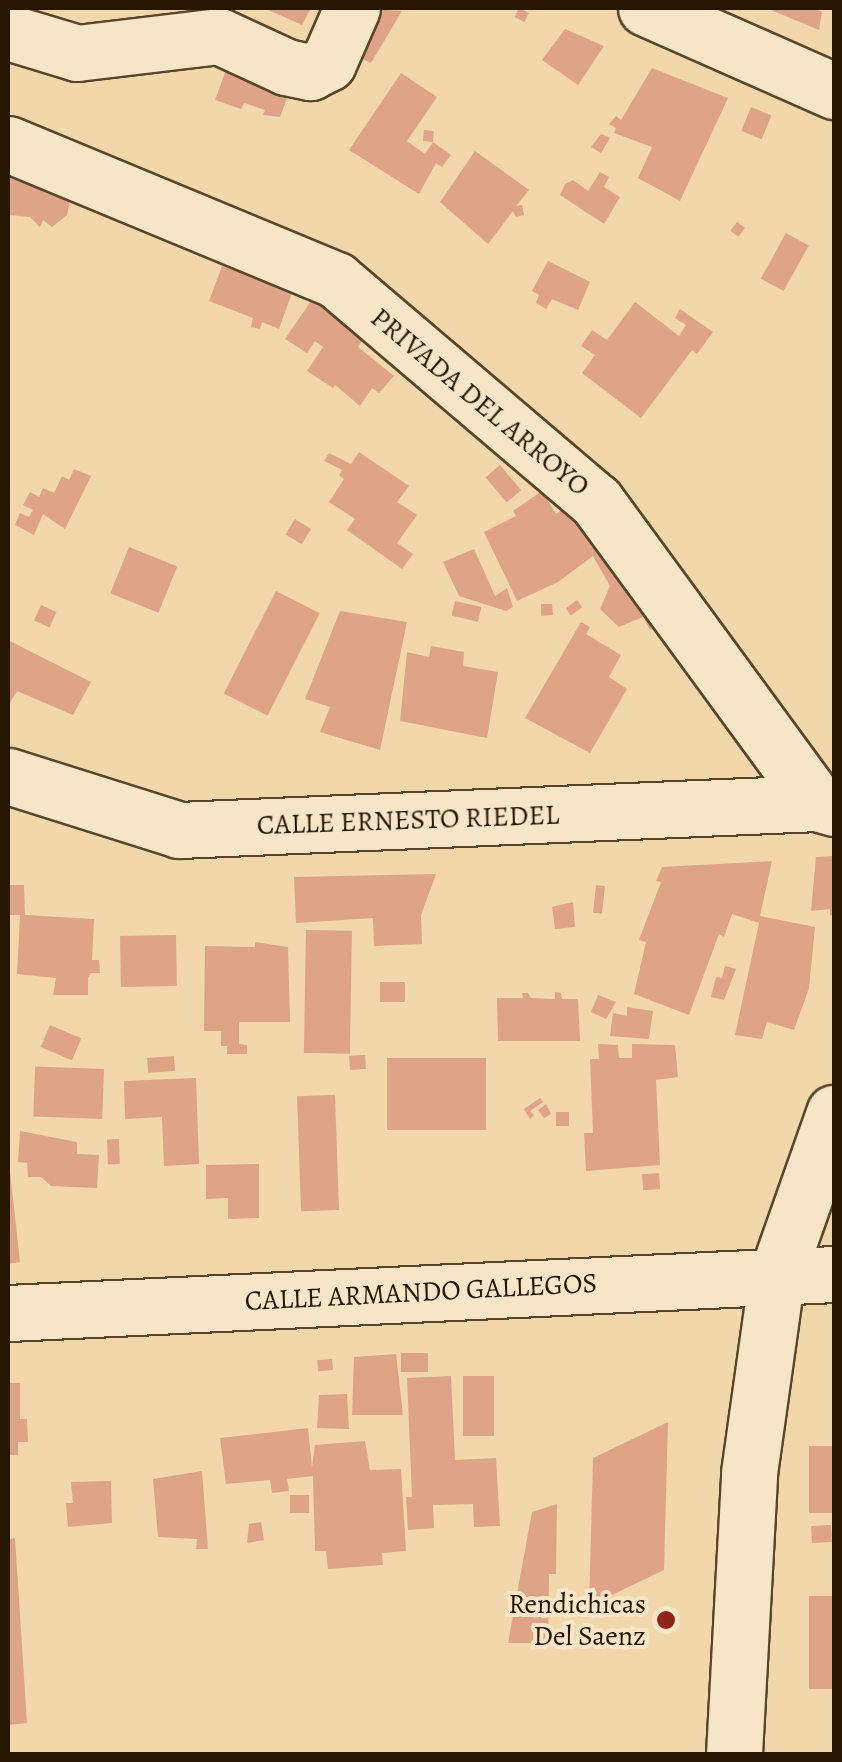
<!DOCTYPE html>
<style>
body{margin:0}
#map{position:relative;width:842px;height:1762px;overflow:hidden;background:#f2d7aa;font-family:Alegreya,serif}
div>[style]{position:absolute}
.building>*{inset:0;background:#dfa487;transform-origin:0 0}
.roads{filter:drop-shadow(2px 0 #59462a) drop-shadow(-2px 0 #59462a) drop-shadow(0 2px #59462a) drop-shadow(0 -2px #59462a)}
.minor>*{height:55px;margin:-27.5px;padding:0 27.5px;transform-origin:27.5px;border-radius:27.5px;background:#f7e5c8}
.dots>*{width:28px;height:28px;translate:-50% -50%;box-sizing:border-box;border:5px solid #f7e5c8;border-radius:50%}
span{translate:-50% -50%;white-space:nowrap;text-align:center;line-height:1.15;-webkit-text-stroke:8px #f7e5c8;paint-order:stroke}
.street-label{font-size:28px;color:#261600}
.poi-label{font-size:28px;color:#261600}
.right{translate:-100% -50%;text-align:right}
.frame{position:absolute;inset:0;border:10px solid #261600;pointer-events:none}
</style>
<div id="map">
<div class="building">
<i style="clip-path:polygon(264px 8px,311px 8px,302px 25px)"></i>
<i style="clip-path:polygon(357px 8px,402px 11px,371px 63px,333px 44px)"></i>
<i style="left:519px;top:8px;width:11px;height:10px;rotate:27deg"></i>
<i style="clip-path:polygon(766px 8px,813px 8px,822px 12px,819px 30px)"></i>
<i style="clip-path:polygon(565px 29px,604px 46px,578px 85px,542px 60px)"></i>
<i style="clip-path:polygon(232px 54px,291px 87px,280px 117px,263px 115px,265px 110px,244px 103px,241px 109px,215px 100px)"></i>
<i style="clip-path:polygon(652px 68px,728px 98px,680px 201px,638px 178px,652px 147px,614px 133px,616px 128px,609px 124px,616px 116px,621px 120px)"></i>
<i style="clip-path:polygon(401px 73px,437px 97px,407px 141px,425px 154px,433px 142px,451px 155px,442px 167px,436px 163px,419px 194px,349px 150px)"></i>
<i style="left:751px;top:107px;width:22px;height:26px;rotate:22deg"></i>
<i style="left:424px;top:130px;width:10px;height:11px;rotate:6deg"></i>
<i style="clip-path:polygon(601px 134px,610px 138px,601px 153px,591px 147px)"></i>
<i style="clip-path:polygon(475px 151px,529px 190px,516px 206px,522px 205px,524px 215px,516px 217px,513px 211px,488px 244px,440px 202px)"></i>
<i style="clip-path:polygon(8px 167px,72px 192px,67px 215px,52px 227px,43px 220px,40px 227px,30px 217px,8px 215px)"></i>
<i style="clip-path:polygon(600px 172px,609px 177px,604px 187px,620px 197px,604px 224px,560px 195px,565px 184px,573px 180px,588px 191px)"></i>
<i style="left:737px;top:222px;width:10px;height:11px;rotate:37deg"></i>
<i style="left:786px;top:233px;width:26px;height:52px;rotate:29deg"></i>
<i style="clip-path:polygon(548px 261px,590px 282px,578px 310px,552px 299px,546px 309px,536px 303px,539px 295px,532px 291px)"></i>
<i style="clip-path:polygon(268px 265px,293px 290px,279px 329px,262px 322px,260px 329px,251px 327px,253px 318px,209px 301px,222px 266px,262px 280px)"></i>
<i style="clip-path:polygon(326px 279px,365px 336px,358px 347px,394px 376px,379px 393px,372px 388px,360px 406px,335px 385px,333px 388px,307px 371px,323px 347px,315px 341px,307px 353px,285px 339px)"></i>
<i style="clip-path:polygon(635px 302px,679px 336px,686px 325px,675px 318px,680px 309px,713px 332px,697px 354px,692px 350px,641px 418px,582px 373px,595px 355px,581px 346px,592px 330px,607px 340px)"></i>
<i style="clip-path:polygon(359px 452px,409px 486px,397px 502px,417px 515px,397px 543px,413px 554px,402px 569px,347px 530px,355px 519px,329px 502px,344px 479px,339px 475px,342px 470px,324px 461px,329px 453px,351px 464px)"></i>
<i style="left:500px;top:465px;width:33px;height:19px;rotate:50deg"></i>
<i style="clip-path:polygon(74px 469px,91px 476px,65px 529px,43px 514px,34px 535px,15px 525px,20px 513px,29px 517px,33px 510px,23px 505px,30px 492px,39px 497px,43px 488px,54px 493px,62px 476px,69px 480px)"></i>
<i style="clip-path:polygon(542px 491px,556px 514px,580px 497px,666px 615px,650px 630px,643px 617px,619px 627px,600px 609px,610px 586px,593px 556px,558px 582px,517px 601px,484px 532px,516px 516px,513px 511px)"></i>
<i style="left:295px;top:519px;width:19px;height:18px;rotate:32deg"></i>
<i style="left:129px;top:547px;width:52px;height:50px;rotate:22deg"></i>
<i style="clip-path:polygon(474px 549px,495px 596px,507px 588px,513px 607px,506px 611px,459px 596px,443px 562px)"></i>
<i style="left:276px;top:591px;width:49px;height:115px;rotate:27deg"></i>
<i style="left:577px;top:600px;width:9px;height:14px;rotate:54deg"></i>
<i style="left:455px;top:601px;width:27px;height:15px;rotate:13deg"></i>
<i style="clip-path:polygon(541px 604px,552px 604px,553px 615px,541px 616px)"></i>
<i style="left:41px;top:605px;width:17px;height:17px;rotate:24deg"></i>
<i style="clip-path:polygon(340px 611px,407px 622px,380px 750px,320px 732px,330px 707px,305px 699px)"></i>
<i style="clip-path:polygon(581px 622px,590px 627px,586px 634px,621px 655px,609px 677px,627px 689px,590px 753px,525px 718px)"></i>
<i style="clip-path:polygon(8px 640px,91px 682px,73px 715px,17px 691px,8px 706px)"></i>
<i style="clip-path:polygon(431px 646px,464px 652px,463px 666px,498px 672px,487px 738px,400px 721px,407px 652px,429px 657px)"></i>
<i style="clip-path:polygon(834px 856px,834px 915px,830px 915px,830px 909px,811px 911px,816px 857px)"></i>
<i style="clip-path:polygon(772px 861px,760px 916px,815px 927px,809px 988px,794px 1030px,767px 1022px,762px 1039px,735px 1035px,759px 923px,732px 914px,724px 937px,719px 934px,689px 1015px,634px 994px,646px 942px,639px 940px,661px 882px,656px 881px,662px 867px)"></i>
<i style="clip-path:polygon(436px 874px,421px 915px,422px 944px,374px 946px,373px 918px,296px 923px,294px 877px)"></i>
<i style="clip-path:polygon(8px 885px,24px 885px,25px 915px,94px 919px,92px 960px,99px 960px,100px 973px,91px 973px,88px 978px,88px 995px,53px 995px,56px 978px,17px 974px,20px 915px,8px 915px)"></i>
<i style="left:596px;top:885px;width:9px;height:28px;rotate:6deg"></i>
<i style="clip-path:polygon(573px 902px,575px 927px,555px 929px,552px 907px)"></i>
<i style="left:306px;top:930px;width:46px;height:123px;rotate:1deg"></i>
<i style="left:176px;top:935px;width:51px;height:56px;rotate:89deg"></i>
<i style="clip-path:polygon(255px 942px,288px 947px,290px 1022px,239px 1022px,239px 1044px,247px 1045px,247px 1054px,227px 1054px,227px 1046px,221px 1046px,221px 1031px,204px 1031px,205px 946px,255px 947px)"></i>
<i style="clip-path:polygon(725px 966px,736px 969px,724px 1000px,711px 997px,716px 977px,722px 978px)"></i>
<i style="left:380px;top:982px;width:25px;height:20px"></i>
<i style="clip-path:polygon(555px 992px,561px 993px,562px 999px,578px 999px,580px 1041px,498px 1041px,497px 998px,523px 998px,522px 993px,528px 993px,531px 998px,555px 999px)"></i>
<i style="clip-path:polygon(598px 995px,616px 1002px,606px 1019px,591px 1012px)"></i>
<i style="clip-path:polygon(627px 1007px,653px 1011px,649px 1039px,610px 1036px,613px 1013px,627px 1016px)"></i>
<i style="left:50px;top:1025px;width:34px;height:24px;rotate:23deg"></i>
<i style="clip-path:polygon(598px 1044px,618px 1045px,619px 1058px,632px 1058px,632px 1044px,675px 1045px,678px 1077px,656px 1080px,660px 1165px,586px 1171px,584px 1133px,593px 1133px,590px 1059px,599px 1059px)"></i>
<i style="left:365px;top:1055px;width:14px;height:16px;rotate:86deg"></i>
<i style="left:174px;top:1056px;width:15px;height:27px;rotate:86deg"></i>
<i style="left:387px;top:1058px;width:99px;height:72px"></i>
<i style="left:104px;top:1069px;width:50px;height:69px;rotate:92deg"></i>
<i style="clip-path:polygon(196px 1078px,199px 1164px,164px 1166px,162px 1117px,125px 1119px,124px 1081px)"></i>
<i style="left:335px;top:1095px;width:115px;height:38px;rotate:88deg"></i>
<i style="clip-path:polygon(540px 1098px,543px 1102px,530px 1111px,534px 1115px,530px 1119px,524px 1109px)"></i>
<i style="clip-path:polygon(546px 1104px,551px 1114px,544px 1118px,538px 1110px)"></i>
<i style="left:556px;top:1112px;width:13px;height:14px"></i>
<i style="clip-path:polygon(20px 1131px,77px 1142px,77px 1154px,99px 1155px,97px 1188px,51px 1186px,41px 1177px,28px 1177px,27px 1163px,18px 1162px)"></i>
<i style="left:119px;top:1139px;width:25px;height:12px;rotate:88deg"></i>
<i style="clip-path:polygon(8px 1153px,20px 1262px,8px 1264px)"></i>
<i style="clip-path:polygon(259px 1164px,259px 1218px,228px 1219px,228px 1198px,206px 1199px,206px 1165px)"></i>
<i style="left:659px;top:1173px;width:16px;height:17px;rotate:86deg"></i>
<i style="left:428px;top:1353px;width:19px;height:27px;rotate:90deg"></i>
<i style="clip-path:polygon(396px 1354px,403px 1415px,352px 1415px,354px 1357px)"></i>
<i style="left:332px;top:1359px;width:11px;height:15px;rotate:85deg"></i>
<i style="clip-path:polygon(451px 1376px,455px 1460px,496px 1458px,500px 1526px,474px 1527px,473px 1504px,433px 1505px,434px 1528px,408px 1530px,406px 1497px,412px 1497px,407px 1378px)"></i>
<i style="left:463px;top:1376px;width:31px;height:60px"></i>
<i style="clip-path:polygon(8px 1383px,20px 1383px,20px 1419px,27px 1419px,28px 1442px,18px 1442px,18px 1455px,8px 1455px)"></i>
<i style="clip-path:polygon(347px 1394px,349px 1429px,317px 1428px,319px 1395px)"></i>
<i style="clip-path:polygon(668px 1422px,664px 1570px,589px 1606px,593px 1458px)"></i>
<i style="clip-path:polygon(308px 1428px,312px 1467px,315px 1445px,365px 1441px,370px 1470px,401px 1469px,406px 1551px,382px 1553px,383px 1565px,328px 1569px,326px 1551px,315px 1551px,313px 1476px,287px 1479px,289px 1491px,272px 1493px,270px 1480px,226px 1484px,220px 1438px)"></i>
<i style="left:809px;top:1446px;width:25px;height:67px"></i>
<i style="clip-path:polygon(202px 1471px,208px 1549px,196px 1549px,197px 1539px,158px 1537px,153px 1479px)"></i>
<i style="clip-path:polygon(111px 1481px,112px 1523px,68px 1527px,66px 1503px,73px 1503px,71px 1482px)"></i>
<i style="left:290px;top:1495px;width:19px;height:18px"></i>
<i style="clip-path:polygon(557px 1504px,556px 1574px,549px 1574px,548px 1643px,508px 1643px,532px 1512px)"></i>
<i style="clip-path:polygon(261px 1522px,264px 1540px,247px 1543px,249px 1524px)"></i>
<i style="left:831px;top:1525px;width:17px;height:20px;rotate:87deg"></i>
<i style="clip-path:polygon(15px 1538px,27px 1723px,8px 1725px,8px 1539px)"></i>
<i style="left:809px;top:1596px;width:25px;height:93px"></i>
</div>
<div class="roads">
<div class="minor">
<i style="left:646px;top:8px;width:206px;rotate:23.8deg"></i>
<i style="left:8px;top:32px;width:72px;rotate:16.9deg"></i>
<i style="left:77px;top:53px;width:143px;rotate:-6.8deg"></i>
<i style="left:219px;top:36px;width:74px;rotate:24.8deg"></i>
<i style="left:286px;top:67px;width:25px;rotate:12deg"></i>
<i style="left:310px;top:72px;width:20px;rotate:-27deg"></i>
<i style="left:328px;top:63px;width:60px;rotate:-66.4deg"></i>
<i style="left:8px;top:144px;width:355px;rotate:22.5deg"></i>
<i style="left:336px;top:280px;width:341px;rotate:40.4deg"></i>
<i style="left:596px;top:501px;width:374px;rotate:53.8deg"></i>
<i style="left:817px;top:803px;width:18px;rotate:16deg"></i>
<i style="left:8px;top:776px;width:179px;rotate:17.5deg"></i>
<i style="left:179px;top:830px;width:639px;rotate:-2.42deg"></i>
<i style="left:8px;top:1313px;width:827px;rotate:-2.7deg"></i>
<i style="left:734px;top:1754px;width:281px;rotate:-86.9deg"></i>
<i style="left:749px;top:1473px;width:200px;rotate:-82deg"></i>
<i style="left:777px;top:1275px;width:172px;rotate:-70.6deg"></i>
</div>
</div>
<div class="dots">
<i style="left:666px;top:1620px;background:#8f2418"></i>
</div>
<div class="street-label">
<span style="left:480px;top:402px;rotate:40deg">PRIVADA DEL ARROYO</span>
<span style="left:408px;top:820px;rotate:-2deg">CALLE ERNESTO RIEDEL</span>
<span style="left:421px;top:1292px;rotate:-3deg">CALLE ARMANDO GALLEGOS</span>
</div>
<div class="poi-label">
<span class="right" style="left:646px;top:1620px">Rendichicas<br>Del Saenz</span>
</div>
<div class="frame"></div>
</div>
